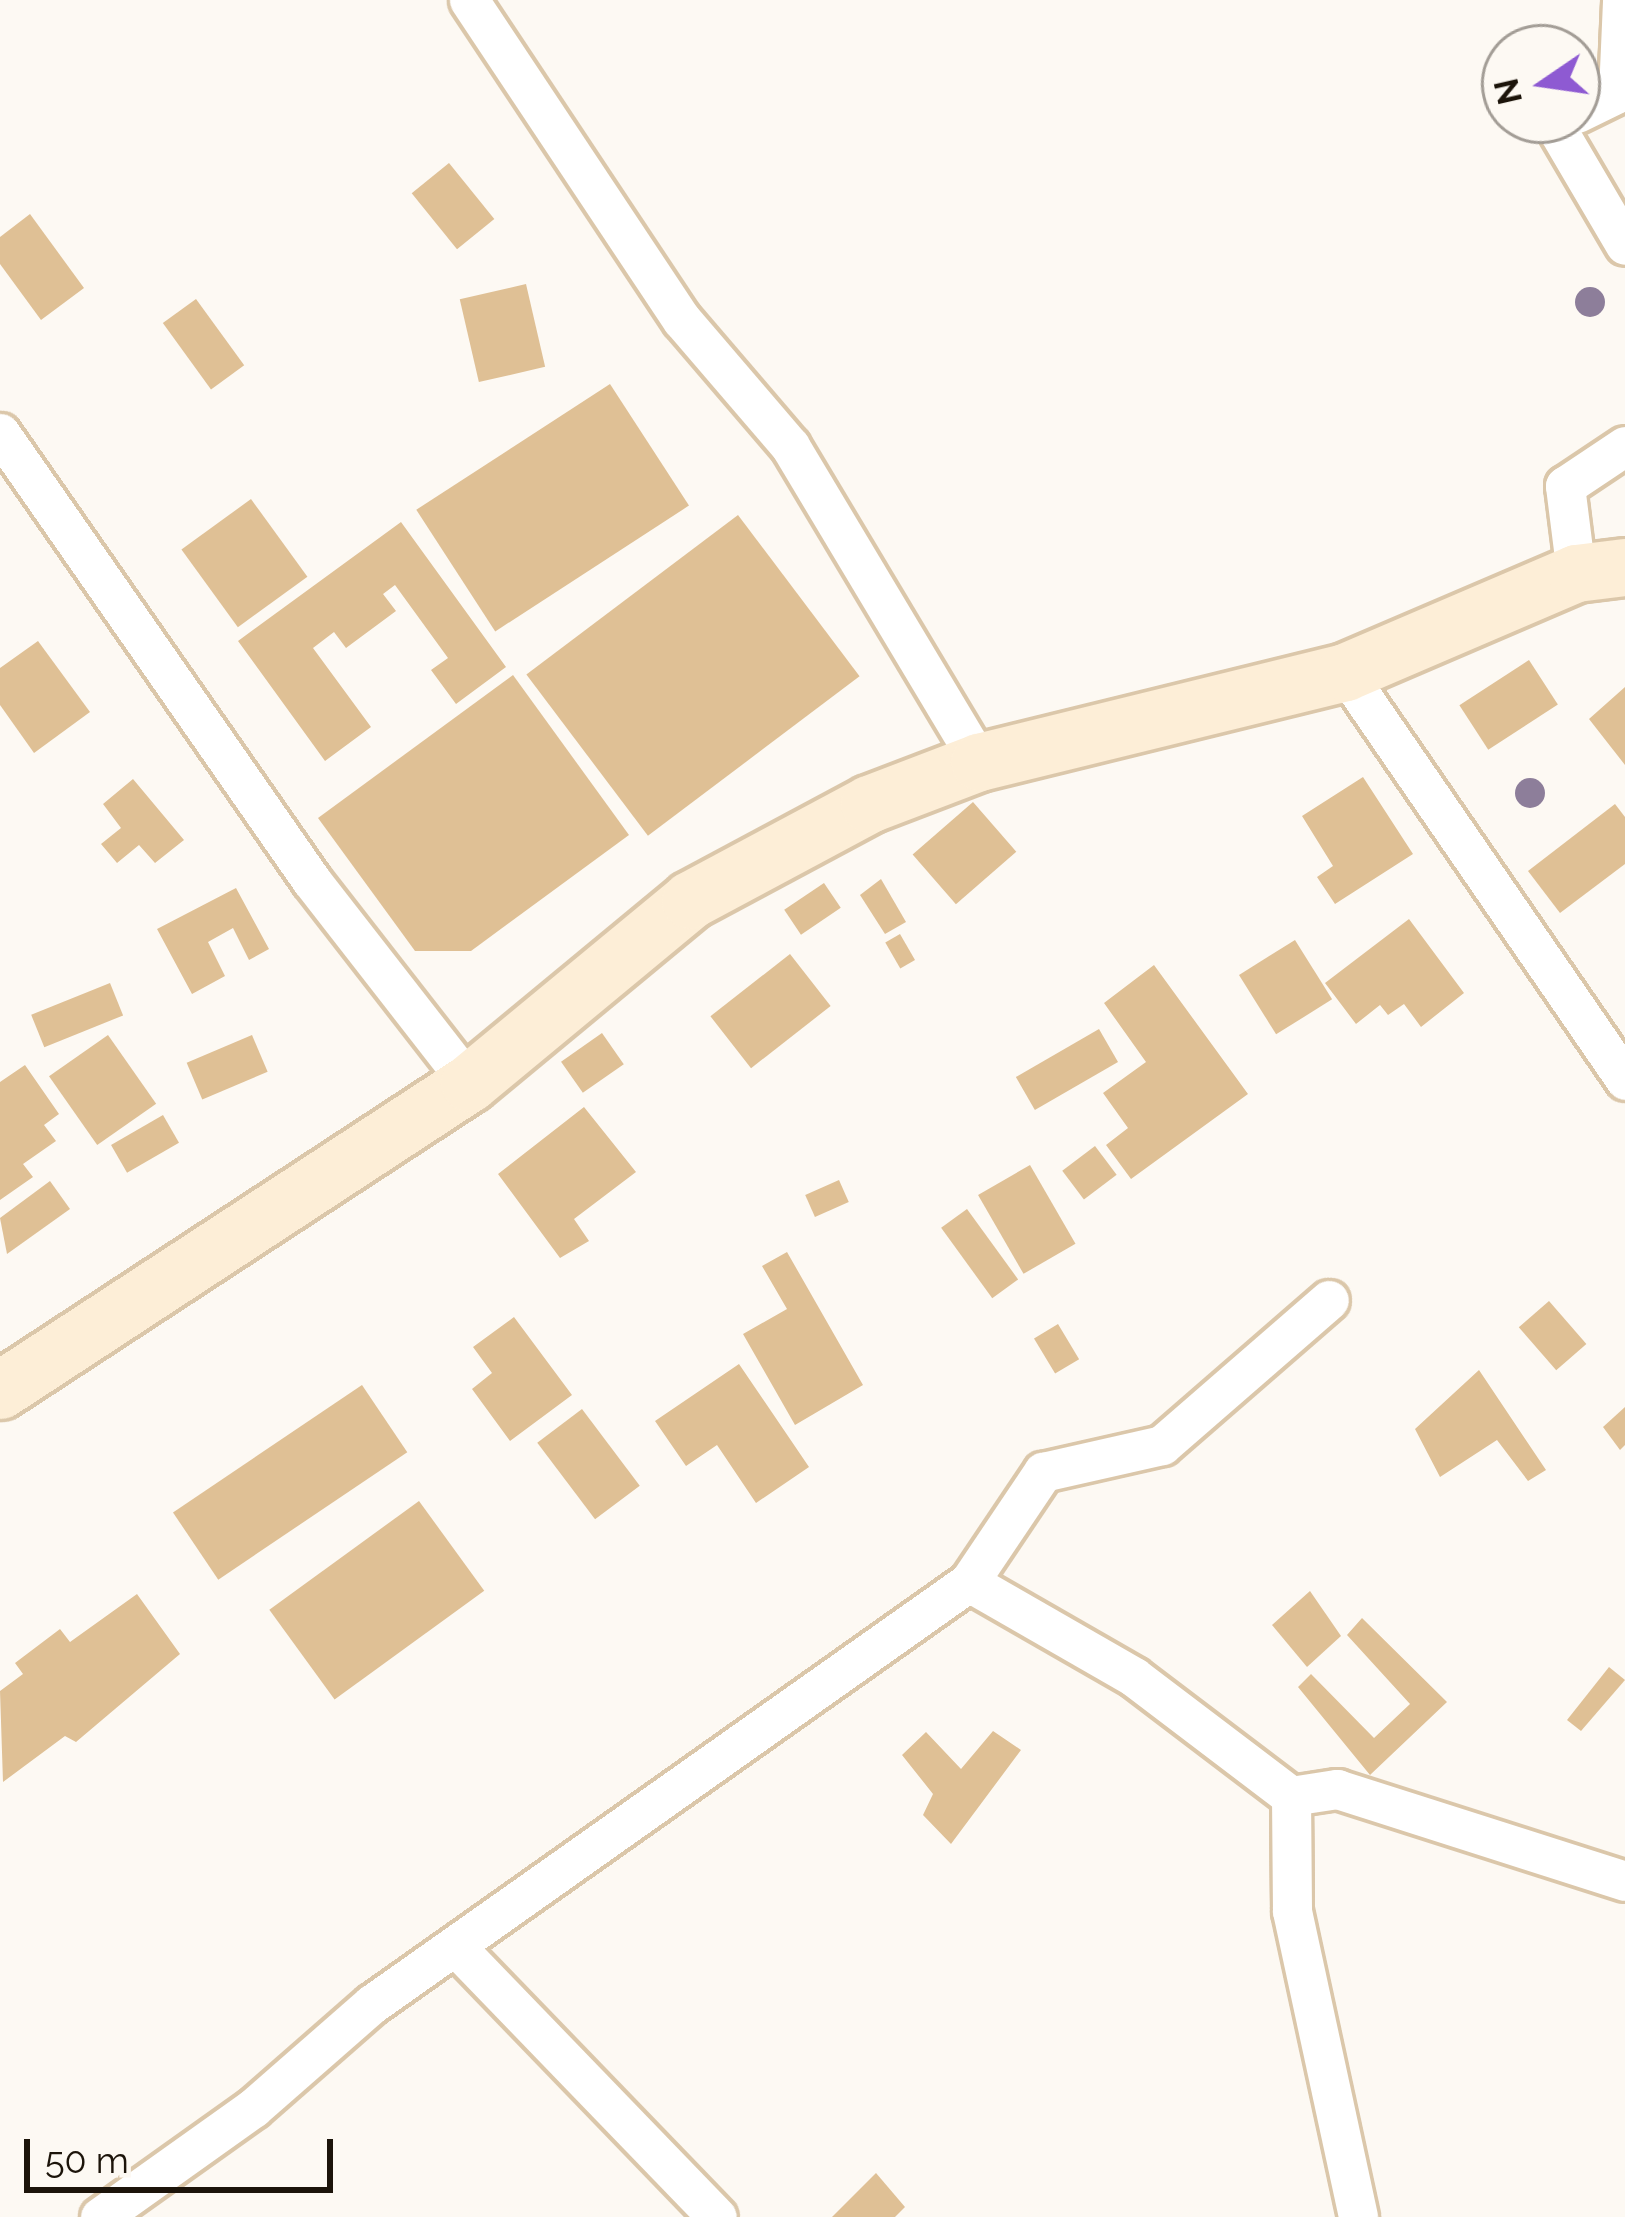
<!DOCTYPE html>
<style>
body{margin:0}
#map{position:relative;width:1625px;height:2217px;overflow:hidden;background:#fdf9f3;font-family:Raleway,sans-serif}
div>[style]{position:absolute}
.building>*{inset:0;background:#dfc095;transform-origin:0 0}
.roads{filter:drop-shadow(3px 0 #dbc7aa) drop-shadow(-3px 0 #dbc7aa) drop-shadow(0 3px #dbc7aa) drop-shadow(0 -3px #dbc7aa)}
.street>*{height:39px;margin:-19.5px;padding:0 19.5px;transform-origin:19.5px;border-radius:19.5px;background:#fff}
.secondary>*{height:57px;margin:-28.5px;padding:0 28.5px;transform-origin:28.5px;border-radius:28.5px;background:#fdeed7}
.trees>*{width:30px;height:30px;margin:-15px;border-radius:50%;background:#8d7e9a}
span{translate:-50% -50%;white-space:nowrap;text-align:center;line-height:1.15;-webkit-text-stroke:12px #fdf9f3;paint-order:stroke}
.north{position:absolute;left:1481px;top:24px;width:120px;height:120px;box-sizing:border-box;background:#fdf9f3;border:3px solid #a39d96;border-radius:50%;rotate:257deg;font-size:33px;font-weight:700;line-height:48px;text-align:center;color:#1c140a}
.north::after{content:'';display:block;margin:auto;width:42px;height:54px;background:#8e5ad2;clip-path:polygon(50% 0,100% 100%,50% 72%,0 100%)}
.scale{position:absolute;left:24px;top:2139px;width:309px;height:54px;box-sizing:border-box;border:6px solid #1c140a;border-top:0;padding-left:15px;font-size:36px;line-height:42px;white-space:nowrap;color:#1c140a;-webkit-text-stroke:9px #fdf9f3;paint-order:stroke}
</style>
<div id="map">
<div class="building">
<i style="left:449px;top:163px;width:72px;height:48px;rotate:51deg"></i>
<i style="clip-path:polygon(30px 214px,84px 288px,41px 320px,0 264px,0 237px)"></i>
<i style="left:526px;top:284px;width:85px;height:68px;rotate:77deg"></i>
<i style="left:196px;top:299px;width:82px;height:41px;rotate:54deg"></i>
<i style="left:610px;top:384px;width:145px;height:231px;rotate:57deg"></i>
<i style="left:251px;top:499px;width:96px;height:86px;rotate:54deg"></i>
<i style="left:738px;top:515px;width:202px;height:265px;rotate:53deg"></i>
<i style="clip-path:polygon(401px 522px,506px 667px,456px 704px,431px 670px,448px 658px,395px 585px,383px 594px,396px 611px,346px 648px,334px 632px,313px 648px,371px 727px,325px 761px,238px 641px)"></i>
<i style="clip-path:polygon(38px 641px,90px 712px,34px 753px,0 705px,0 668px)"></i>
<i style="left:1529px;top:660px;width:53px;height:83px;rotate:57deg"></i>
<i style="clip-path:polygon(513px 675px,629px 835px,471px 951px,415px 951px,318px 818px)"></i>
<i style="clip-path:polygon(1625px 687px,1625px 765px,1589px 719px)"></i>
<i style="clip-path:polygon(1363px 777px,1413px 854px,1335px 904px,1317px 877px,1333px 866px,1302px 816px)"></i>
<i style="clip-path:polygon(133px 779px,184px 840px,155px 863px,139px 845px,117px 863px,101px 844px,121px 828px,103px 804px)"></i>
<i style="left:973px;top:802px;width:66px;height:80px;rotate:49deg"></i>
<i style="clip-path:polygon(1615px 804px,1625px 817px,1625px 864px,1560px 913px,1528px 871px)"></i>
<i style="clip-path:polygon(881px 879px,906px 922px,885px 934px,860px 895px)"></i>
<i style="left:824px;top:883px;width:30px;height:48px;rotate:56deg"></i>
<i style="clip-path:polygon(236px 888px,269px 949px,249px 960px,233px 928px,208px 942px,225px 976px,192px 994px,157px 929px)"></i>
<i style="clip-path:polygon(1409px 919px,1464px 993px,1421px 1027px,1404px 1004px,1388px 1015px,1380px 1005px,1356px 1024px,1325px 983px)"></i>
<i style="left:900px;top:934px;width:30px;height:17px;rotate:60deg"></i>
<i style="left:1295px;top:940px;width:70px;height:66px;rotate:58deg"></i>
<i style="left:790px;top:954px;width:66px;height:101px;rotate:52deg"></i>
<i style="clip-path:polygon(1154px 965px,1248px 1094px,1131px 1179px,1106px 1145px,1128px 1128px,1103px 1093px,1146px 1062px,1104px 1003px)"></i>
<i style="left:110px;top:983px;width:35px;height:85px;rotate:68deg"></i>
<i style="left:1099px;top:1029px;width:38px;height:96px;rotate:60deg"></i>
<i style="left:602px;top:1033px;width:38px;height:50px;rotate:55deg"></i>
<i style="left:108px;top:1035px;width:84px;height:72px;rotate:55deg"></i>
<i style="left:252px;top:1035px;width:40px;height:71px;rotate:67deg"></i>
<i style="clip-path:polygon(25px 1065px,59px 1114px,44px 1125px,56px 1141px,23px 1164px,33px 1177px,0 1200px,0 1082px)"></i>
<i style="clip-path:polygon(584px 1107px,636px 1172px,574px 1219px,589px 1241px,560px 1258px,498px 1174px)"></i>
<i style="left:163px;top:1115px;width:32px;height:60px;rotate:60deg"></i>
<i style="left:1095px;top:1146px;width:36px;height:41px;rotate:53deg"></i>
<i style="left:1030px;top:1165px;width:91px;height:60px;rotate:60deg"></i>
<i style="left:839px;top:1180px;width:24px;height:37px;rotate:66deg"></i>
<i style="clip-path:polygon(50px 1181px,70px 1209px,7px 1254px,0 1218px)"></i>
<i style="left:967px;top:1209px;width:87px;height:32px;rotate:54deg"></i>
<i style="clip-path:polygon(787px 1252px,863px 1385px,795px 1425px,743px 1334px,787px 1309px,762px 1266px)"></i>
<i style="left:1549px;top:1301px;width:57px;height:40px;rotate:49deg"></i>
<i style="clip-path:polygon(514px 1317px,572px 1395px,510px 1441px,472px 1389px,492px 1373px,473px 1347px)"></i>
<i style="left:1058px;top:1324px;width:41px;height:28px;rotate:59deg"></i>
<i style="clip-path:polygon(739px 1364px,809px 1467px,756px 1503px,717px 1445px,686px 1466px,655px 1421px)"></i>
<i style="clip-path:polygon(1479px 1370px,1546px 1470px,1528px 1481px,1497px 1440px,1440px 1477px,1415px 1429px)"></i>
<i style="left:362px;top:1385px;width:81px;height:228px;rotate:56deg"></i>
<i style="clip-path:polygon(1625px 1407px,1625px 1445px,1620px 1450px,1603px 1427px)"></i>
<i style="left:582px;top:1409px;width:96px;height:56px;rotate:53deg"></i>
<i style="left:419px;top:1501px;width:111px;height:185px;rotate:54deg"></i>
<i style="clip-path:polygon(1310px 1591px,1341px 1636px,1307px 1667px,1272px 1625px)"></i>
<i style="clip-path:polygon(137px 1594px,180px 1654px,76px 1742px,65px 1736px,3px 1782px,0 1691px,23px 1674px,15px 1663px,60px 1629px,70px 1642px)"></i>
<i style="clip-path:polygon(1362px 1618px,1447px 1702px,1370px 1775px,1298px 1687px,1311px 1674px,1374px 1738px,1410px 1704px,1347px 1635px)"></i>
<i style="clip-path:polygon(1609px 1667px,1625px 1680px,1581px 1731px,1567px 1720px)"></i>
<i style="clip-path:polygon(993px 1731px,1021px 1750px,951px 1844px,923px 1815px,933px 1794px,902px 1755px,926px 1732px,961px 1769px)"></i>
<i style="clip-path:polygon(876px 2173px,905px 2207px,895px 2217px,832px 2217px)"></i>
</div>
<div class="roads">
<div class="street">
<i style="left:469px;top:0;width:384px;rotate:56.4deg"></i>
<i style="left:682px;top:320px;width:166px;rotate:49.4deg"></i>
<i style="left:790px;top:446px;width:368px;rotate:59.1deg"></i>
<i style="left:1577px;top:113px;width:46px;rotate:-26deg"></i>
<i style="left:1618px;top:93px;width:93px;rotate:-87.5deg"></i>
<i style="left:1562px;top:120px;width:9px;rotate:153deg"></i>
<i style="left:1554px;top:124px;width:140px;rotate:59.6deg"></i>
<i style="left:0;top:433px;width:545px;rotate:55.17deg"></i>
<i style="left:311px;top:880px;width:257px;rotate:52.1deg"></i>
<i style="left:1576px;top:573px;width:88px;rotate:-97.2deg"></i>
<i style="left:1565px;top:486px;width:72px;rotate:-33.7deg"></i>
<i style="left:1345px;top:672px;width:495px;rotate:55.5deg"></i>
<i style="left:969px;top:1582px;width:190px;rotate:29.9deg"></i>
<i style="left:1134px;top:1677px;width:197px;rotate:37.2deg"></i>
<i style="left:1291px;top:1796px;width:47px;rotate:-8.7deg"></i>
<i style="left:1337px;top:1789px;width:302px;rotate:17.7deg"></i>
<i style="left:1291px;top:1796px;width:115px;rotate:89.5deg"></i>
<i style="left:1292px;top:1911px;width:312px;rotate:77.8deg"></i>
<i style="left:459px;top:1950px;width:371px;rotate:46deg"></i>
<i style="left:100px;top:2217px;width:188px;rotate:-35.5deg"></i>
<i style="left:253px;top:2108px;width:158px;rotate:-41.2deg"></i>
<i style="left:372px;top:2004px;width:731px;rotate:-35.26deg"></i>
<i style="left:969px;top:1582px;width:133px;rotate:-56.1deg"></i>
<i style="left:1043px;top:1472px;width:122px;rotate:-12.8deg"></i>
<i style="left:1162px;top:1445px;width:221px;rotate:-41deg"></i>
</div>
<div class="secondary">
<i style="left:0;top:1390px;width:561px;rotate:-33.21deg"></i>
<i style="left:469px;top:1083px;width:287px;rotate:-39.6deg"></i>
<i style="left:690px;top:900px;width:203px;rotate:-28.2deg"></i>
<i style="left:869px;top:804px;width:118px;rotate:-20.9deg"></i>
<i style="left:979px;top:762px;width:377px;rotate:-13.8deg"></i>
<i style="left:1345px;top:672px;width:251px;rotate:-23.2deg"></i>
<i style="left:1576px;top:573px;width:49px;rotate:-7deg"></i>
</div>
</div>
<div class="trees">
<i style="left:1590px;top:302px"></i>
<i style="left:1530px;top:793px"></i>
</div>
<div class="north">N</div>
<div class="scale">50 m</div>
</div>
